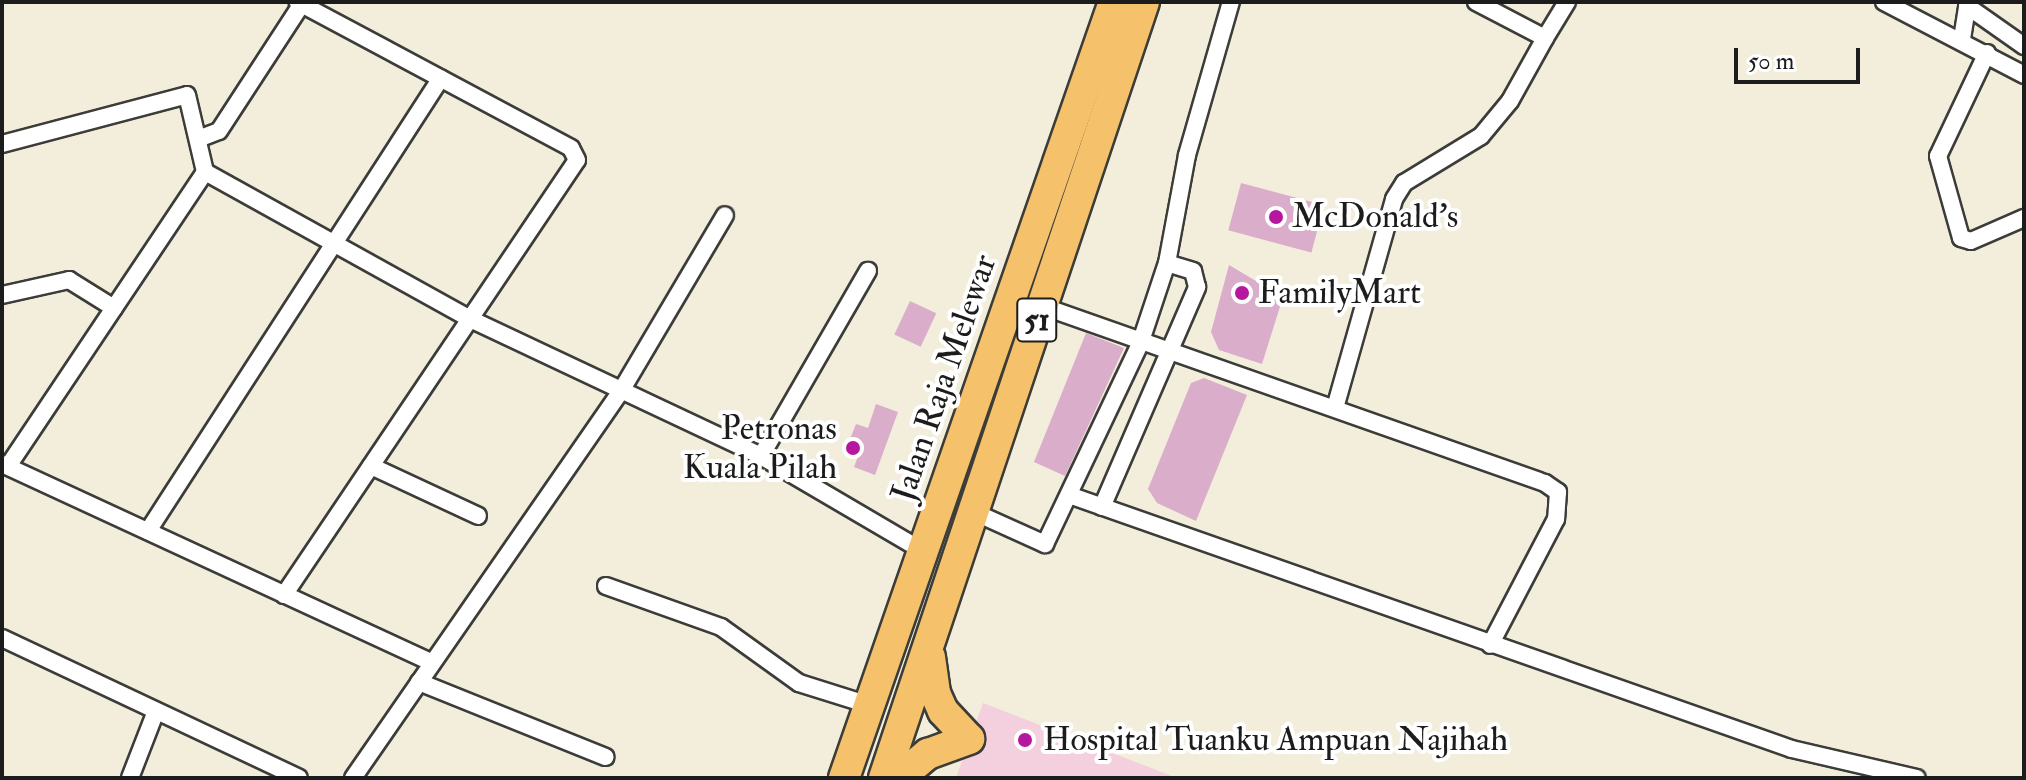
<!DOCTYPE html>
<style>
body{margin:0}
#map{position:relative;width:2026px;height:780px;overflow:hidden;background:#f2eedb;font-family:"IM FELL Double Pica",serif}
div>[style]{position:absolute}
.built>*{inset:0;background:#f4cfdd}
.building>*{inset:0;background:#daadcb;transform-origin:0 0}
.roads{filter:drop-shadow(2px 0 #3c3c39) drop-shadow(-2px 0 #3c3c39) drop-shadow(0 2px #3c3c39) drop-shadow(0 -2px #3c3c39)}
.street>*{height:16px;margin:-8px;padding:0 8px;transform-origin:8px;border-radius:8px;background:#fff}
.highway>*{height:30px;margin:-15px;padding:0 15px;transform-origin:15px;border-radius:15px;background:#f5c16b}
.dots>*{width:22px;height:22px;translate:-50% -50%;box-sizing:border-box;border:4px solid #fff;border-radius:50%}
span{translate:-50% -50%;white-space:nowrap;text-align:center;line-height:1.15;-webkit-text-stroke:8px #fff;paint-order:stroke}
.shield-label span{padding:2px 6px;background:#fff;border:2px solid;border-radius:6px;-webkit-text-stroke-width:0}
.shield-label{font-size:32px;color:#1c1c1c;font-weight:700}
.poi-label{font-size:34px;color:#1c1c1c}
.left{translate:0 -50%;text-align:left}
.right{translate:-100% -50%;text-align:right}
.street-label{font-size:34px;color:#1c1c1c}
.frame{position:absolute;inset:0;border:4px solid #1c1c1c;pointer-events:none}
.scale{position:absolute;left:1734px;top:48px;width:126px;height:36px;box-sizing:border-box;border:4px solid #1c1c1c;border-top:0;padding-left:10px;font-size:24px;line-height:28px;white-space:nowrap;color:#1c1c1c;-webkit-text-stroke:6px #fff;paint-order:stroke}
</style>
<div id="map">
<div class="built">
<i style="clip-path:polygon(983px 703px,1177px 778px,956px 778px)"></i>
</div>
<div class="building">
<i style="left:1241px;top:183px;width:86px;height:49px;rotate:15deg"></i>
<i style="clip-path:polygon(1229px 265px,1283px 297px,1262px 364px,1219px 350px,1211px 332px)"></i>
<i style="left:910px;top:301px;width:29px;height:37px;rotate:25deg"></i>
<i style="clip-path:polygon(1086px 333px,1124px 348px,1065px 476px,1034px 462px)"></i>
<i style="clip-path:polygon(1204px 378px,1247px 395px,1196px 521px,1157px 503px,1148px 489px,1191px 383px)"></i>
<i style="clip-path:polygon(876px 404px,898px 412px,875px 475px,854px 467px,860px 451px,847px 447px,856px 424px,868px 428px)"></i>
</div>
<div class="roads">
<div class="street">
<i style="left:1884px;top:2px;width:158px;rotate:27.5deg"></i>
<i style="left:1967px;top:6px;width:70px;rotate:35.1deg"></i>
<i style="left:1545px;top:38px;width:42px;rotate:-58.6deg"></i>
<i style="left:1962px;top:39px;width:37px;rotate:-81deg"></i>
<i style="left:1987px;top:53px;width:114px;rotate:115.4deg"></i>
<i style="left:1938px;top:156px;width:85px;rotate:74.3deg"></i>
<i style="left:1961px;top:238px;width:10px;rotate:17deg"></i>
<i style="left:1971px;top:241px;width:58px;rotate:-23.5deg"></i>
<i style="left:198px;top:139px;width:22px;rotate:-21deg"></i>
<i style="left:219px;top:131px;width:154px;rotate:-56.9deg"></i>
<i style="left:2px;top:144px;width:191px;rotate:-14.8deg"></i>
<i style="left:187px;top:95px;width:79px;rotate:76.8deg"></i>
<i style="left:205px;top:172px;width:354px;rotate:123.8deg"></i>
<i style="left:205px;top:172px;width:303px;rotate:29deg"></i>
<i style="left:470px;top:319px;width:322px;rotate:25.2deg"></i>
<i style="left:761px;top:456px;width:188px;rotate:30.4deg"></i>
<i style="left:2px;top:295px;width:69px;rotate:-12.6deg"></i>
<i style="left:69px;top:280px;width:53px;rotate:31.9deg"></i>
<i style="left:1042px;top:306px;width:533px;rotate:19.39deg"></i>
<i style="left:1545px;top:483px;width:16px;rotate:35deg"></i>
<i style="left:1558px;top:492px;width:27px;rotate:94deg"></i>
<i style="left:1556px;top:519px;width:142px;rotate:117.6deg"></i>
<i style="left:1335px;top:408px;width:217px;rotate:-74.2deg"></i>
<i style="left:1394px;top:199px;width:19px;rotate:-58deg"></i>
<i style="left:1404px;top:183px;width:90px;rotate:-31.4deg"></i>
<i style="left:1481px;top:136px;width:45px;rotate:-50.4deg"></i>
<i style="left:1510px;top:101px;width:72px;rotate:-60.9deg"></i>
<i style="left:1545px;top:38px;width:78px;rotate:-152.4deg"></i>
<i style="left:761px;top:456px;width:214px;rotate:-60deg"></i>
<i style="left:2px;top:464px;width:474px;rotate:24.8deg"></i>
<i style="left:371px;top:466px;width:118px;rotate:25deg"></i>
<i style="left:1069px;top:495px;width:766px;rotate:19.36deg"></i>
<i style="left:1792px;top:749px;width:128px;rotate:13.1deg"></i>
<i style="left:1102px;top:507px;width:240px;rotate:-66.6deg"></i>
<i style="left:1197px;top:287px;width:16px;rotate:-104deg"></i>
<i style="left:1193px;top:271px;width:27px;rotate:-163deg"></i>
<i style="left:974px;top:512px;width:78px;rotate:24.3deg"></i>
<i style="left:1045px;top:544px;width:221px;rotate:-64.6deg"></i>
<i style="left:1140px;top:344px;width:85px;rotate:-71.6deg"></i>
<i style="left:1167px;top:263px;width:110px;rotate:-79.5deg"></i>
<i style="left:1187px;top:155px;width:159px;rotate:-74deg"></i>
<i style="left:148px;top:531px;width:539px;rotate:-57.11deg"></i>
<i style="left:606px;top:586px;width:122px;rotate:19.6deg"></i>
<i style="left:721px;top:627px;width:96px;rotate:35.7deg"></i>
<i style="left:799px;top:683px;width:73px;rotate:17.4deg"></i>
<i style="left:284px;top:595px;width:524px;rotate:-56.04deg"></i>
<i style="left:577px;top:160px;width:13px;rotate:-117deg"></i>
<i style="left:571px;top:148px;width:310px;rotate:-151.9deg"></i>
<i style="left:2px;top:638px;width:328px;rotate:25.2deg"></i>
<i style="left:419px;top:682px;width:201px;rotate:21.9deg"></i>
<i style="left:130px;top:778px;width:72px;rotate:-68.8deg"></i>
<i style="left:353px;top:778px;width:471px;rotate:-55.3deg"></i>
<i style="left:621px;top:391px;width:204px;rotate:-59.4deg"></i>
</div>
<div class="highway">
<i style="left:930px;top:657px;width:36px;rotate:82deg"></i>
<i style="left:935px;top:693px;width:20px;rotate:66deg"></i>
<i style="left:943px;top:711px;width:38px;rotate:47deg"></i>
<i style="left:844px;top:778px;width:822px;rotate:-70.82deg"></i>
<i style="left:884px;top:778px;width:818px;rotate:-71.48deg"></i>
<i style="left:899px;top:778px;width:38px;rotate:-40deg"></i>
<i style="left:928px;top:754px;width:44px;rotate:-20.1deg"></i>
</div>
</div>
<div class="dots">
<i style="left:1276px;top:217px;background:#b5179e"></i>
<i style="left:1242px;top:293px;background:#b5179e"></i>
<i style="left:853px;top:448px;background:#b5179e"></i>
<i style="left:1025px;top:740px;background:#b5179e"></i>
</div>
<div class="shield-label">
<span style="left:1037px;top:320px">51</span>
</div>
<div class="poi-label">
<span class="left" style="left:1292px;top:217px">McDonald's</span>
<span class="left" style="left:1258px;top:293px">FamilyMart</span>
<span class="right" style="left:837px;top:448px">Petronas<br>Kuala Pilah</span>
<span class="left" style="left:1043px;top:740px">Hospital Tuanku Ampuan Najihah</span>
</div>
<div class="street-label">
<span style="left:944px;top:378px;rotate:-71deg">Jalan Raja Melewar</span>
</div>
<div class="frame"></div>
<div class="scale">50 m</div>
</div>
